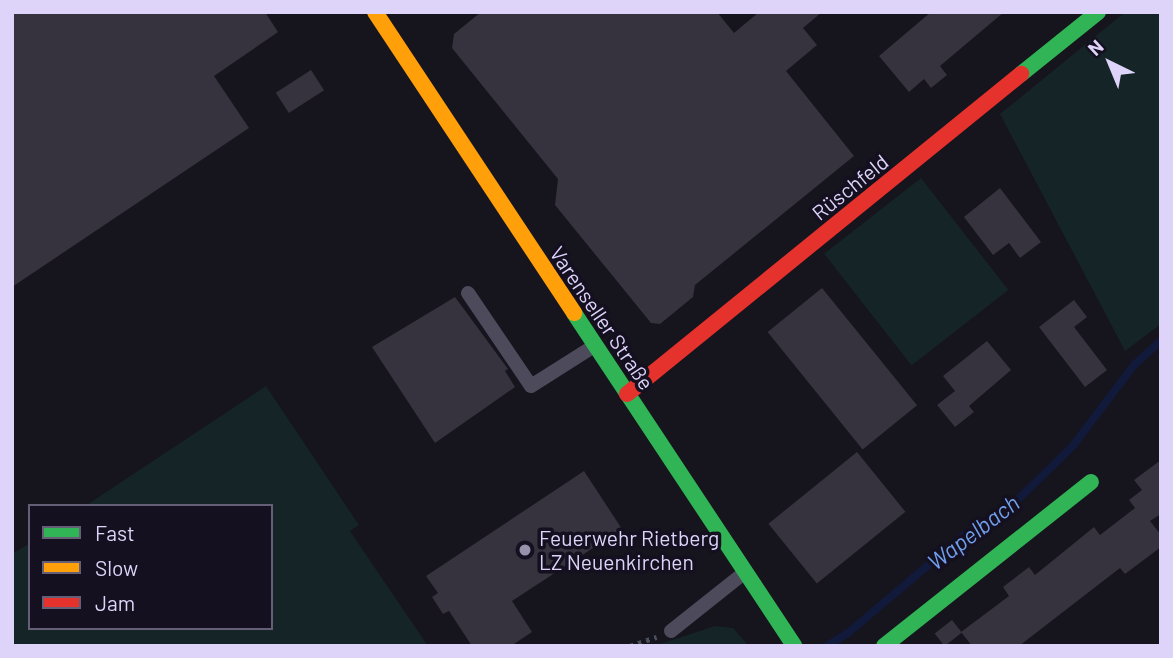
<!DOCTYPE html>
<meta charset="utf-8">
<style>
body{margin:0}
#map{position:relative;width:1173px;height:658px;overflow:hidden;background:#16141c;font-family:Barlow,sans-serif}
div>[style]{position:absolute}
.green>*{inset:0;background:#142427;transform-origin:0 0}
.stream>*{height:8px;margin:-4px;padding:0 4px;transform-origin:4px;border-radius:4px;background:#111a3a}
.building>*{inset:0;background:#36323e;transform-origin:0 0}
.path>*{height:4.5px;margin-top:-2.25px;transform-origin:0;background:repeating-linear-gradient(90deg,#49505d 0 3.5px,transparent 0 8.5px)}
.lane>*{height:14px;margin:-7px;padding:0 7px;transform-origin:7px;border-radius:7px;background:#4d4a5c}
.fast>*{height:16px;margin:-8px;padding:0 8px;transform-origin:8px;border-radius:8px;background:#30b455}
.slow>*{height:16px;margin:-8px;padding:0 8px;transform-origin:8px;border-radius:8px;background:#ff9f0a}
.jam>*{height:16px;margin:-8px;padding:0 8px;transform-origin:8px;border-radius:8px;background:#e5322d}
.dots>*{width:19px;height:19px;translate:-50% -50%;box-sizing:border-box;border:4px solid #151020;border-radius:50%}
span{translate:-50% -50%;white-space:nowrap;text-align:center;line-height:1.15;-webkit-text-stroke:7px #151020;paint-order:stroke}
.street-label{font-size:21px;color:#ded4fa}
.poi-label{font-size:21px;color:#ded4fa}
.left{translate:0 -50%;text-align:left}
.water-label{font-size:23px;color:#6f9fed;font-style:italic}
.frame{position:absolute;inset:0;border:14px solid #ded4fa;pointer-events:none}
.legend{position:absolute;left:28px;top:504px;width:245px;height:126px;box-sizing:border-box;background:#151020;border:2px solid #655e77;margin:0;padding:9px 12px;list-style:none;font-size:21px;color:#ded4fa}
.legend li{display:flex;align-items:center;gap:14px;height:35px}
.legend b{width:35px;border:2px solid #655e77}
.north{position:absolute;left:1075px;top:28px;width:70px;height:70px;-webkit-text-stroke:5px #151020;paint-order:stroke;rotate:317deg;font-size:19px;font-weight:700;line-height:28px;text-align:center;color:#ded4fa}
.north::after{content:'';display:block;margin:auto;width:24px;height:32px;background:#ded4fa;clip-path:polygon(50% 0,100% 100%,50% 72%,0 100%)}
</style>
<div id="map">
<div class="green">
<i style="clip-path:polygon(1125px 12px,1161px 12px,1161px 324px,1125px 351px,1000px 114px)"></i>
<i style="left:921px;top:178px;width:142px;height:123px;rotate:52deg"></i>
<i style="clip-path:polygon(266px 386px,359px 525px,350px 531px,428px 646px,12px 646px,12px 554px,30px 543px,30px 628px,271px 628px,271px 506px,85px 506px)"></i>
<i style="clip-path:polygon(715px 626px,733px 628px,749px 646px,654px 646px)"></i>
</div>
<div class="stream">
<i style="left:827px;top:646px;width:25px;rotate:-32deg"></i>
<i style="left:848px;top:633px;width:152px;rotate:-40.2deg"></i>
<i style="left:964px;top:535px;width:48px;rotate:-29.7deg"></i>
<i style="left:1006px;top:511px;width:92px;rotate:-44.1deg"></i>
<i style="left:1072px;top:447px;width:103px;rotate:-52.9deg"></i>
<i style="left:1134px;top:365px;width:36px;rotate:-42deg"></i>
</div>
<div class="building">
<i style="clip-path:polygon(12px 12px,265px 12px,278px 32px,214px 76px,249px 128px,12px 287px)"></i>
<i style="clip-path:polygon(481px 12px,717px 12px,734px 33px,759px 12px,822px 12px,803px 28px,817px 45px,786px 71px,854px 156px,695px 285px,693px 297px,660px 324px,651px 323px,555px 205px,558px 179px,452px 48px,454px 34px)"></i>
<i style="clip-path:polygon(931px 12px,1004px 12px,940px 66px,947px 75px,931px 88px,924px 79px,909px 92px,879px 56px)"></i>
<i style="left:311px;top:70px;width:24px;height:42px;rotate:57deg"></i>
<i style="clip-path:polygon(1000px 188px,1041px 242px,1020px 258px,1009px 243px,993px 255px,964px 217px)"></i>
<i style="left:822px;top:288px;width:151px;height:70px;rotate:51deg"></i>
<i style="clip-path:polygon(455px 297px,508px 369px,505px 371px,515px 387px,435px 443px,372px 347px)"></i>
<i style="clip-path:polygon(1074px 300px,1087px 317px,1074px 327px,1107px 370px,1085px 387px,1039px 327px)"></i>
<i style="clip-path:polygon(987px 341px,1011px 370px,969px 406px,974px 412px,955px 427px,937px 405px,955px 391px,943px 376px)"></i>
<i style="left:857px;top:452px;width:77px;height:114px;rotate:51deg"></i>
<i style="clip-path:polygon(1161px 460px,1161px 514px,1150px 521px,1161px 535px,1161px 547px,1125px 574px,1120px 568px,1019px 646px,972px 646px,961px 632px,1009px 596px,1003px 587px,1029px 567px,1035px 575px,1094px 527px,1100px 535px,1135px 508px,1129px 500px,1142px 490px,1134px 480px)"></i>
<i style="clip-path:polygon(584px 471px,622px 529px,512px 601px,532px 632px,511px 646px,472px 646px,449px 611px,443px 614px,432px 597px,438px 593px,426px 576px)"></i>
<i style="left:952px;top:620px;width:16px;height:22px;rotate:52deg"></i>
</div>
<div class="path">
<i style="left:630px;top:646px;width:28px;rotate:-19deg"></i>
</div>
<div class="lane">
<i style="left:468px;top:293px;width:112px;rotate:55.9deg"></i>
<i style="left:531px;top:386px;width:75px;rotate:-32.4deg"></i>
<i style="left:671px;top:631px;width:93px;rotate:-38.5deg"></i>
</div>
<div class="fast">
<i style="left:1021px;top:74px;width:99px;rotate:-38.8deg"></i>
<i style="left:574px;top:313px;width:399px;rotate:56.5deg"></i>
<i style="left:884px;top:646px;width:264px;rotate:-38.4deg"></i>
</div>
<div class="slow">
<i style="left:375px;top:12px;width:361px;rotate:56.5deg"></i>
</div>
<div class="jam">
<i style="left:627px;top:394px;width:508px;rotate:-39.08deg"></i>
</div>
<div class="dots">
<i style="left:525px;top:550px;background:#9891ac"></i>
</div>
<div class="street-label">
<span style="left:850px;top:187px;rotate:-39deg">Rüschfeld</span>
<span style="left:602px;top:318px;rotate:56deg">Varenseller Straße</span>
</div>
<div class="poi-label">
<span class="left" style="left:539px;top:550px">Feuerwehr Rietberg<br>LZ Neuenkirchen</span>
</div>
<div class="water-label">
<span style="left:973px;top:532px;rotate:-37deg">Wapelbach</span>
</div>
<div class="frame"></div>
<ul class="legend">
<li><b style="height:9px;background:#30b455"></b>Fast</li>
<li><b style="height:9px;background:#ff9f0a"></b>Slow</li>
<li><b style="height:9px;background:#e5322d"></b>Jam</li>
</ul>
<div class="north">N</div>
</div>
